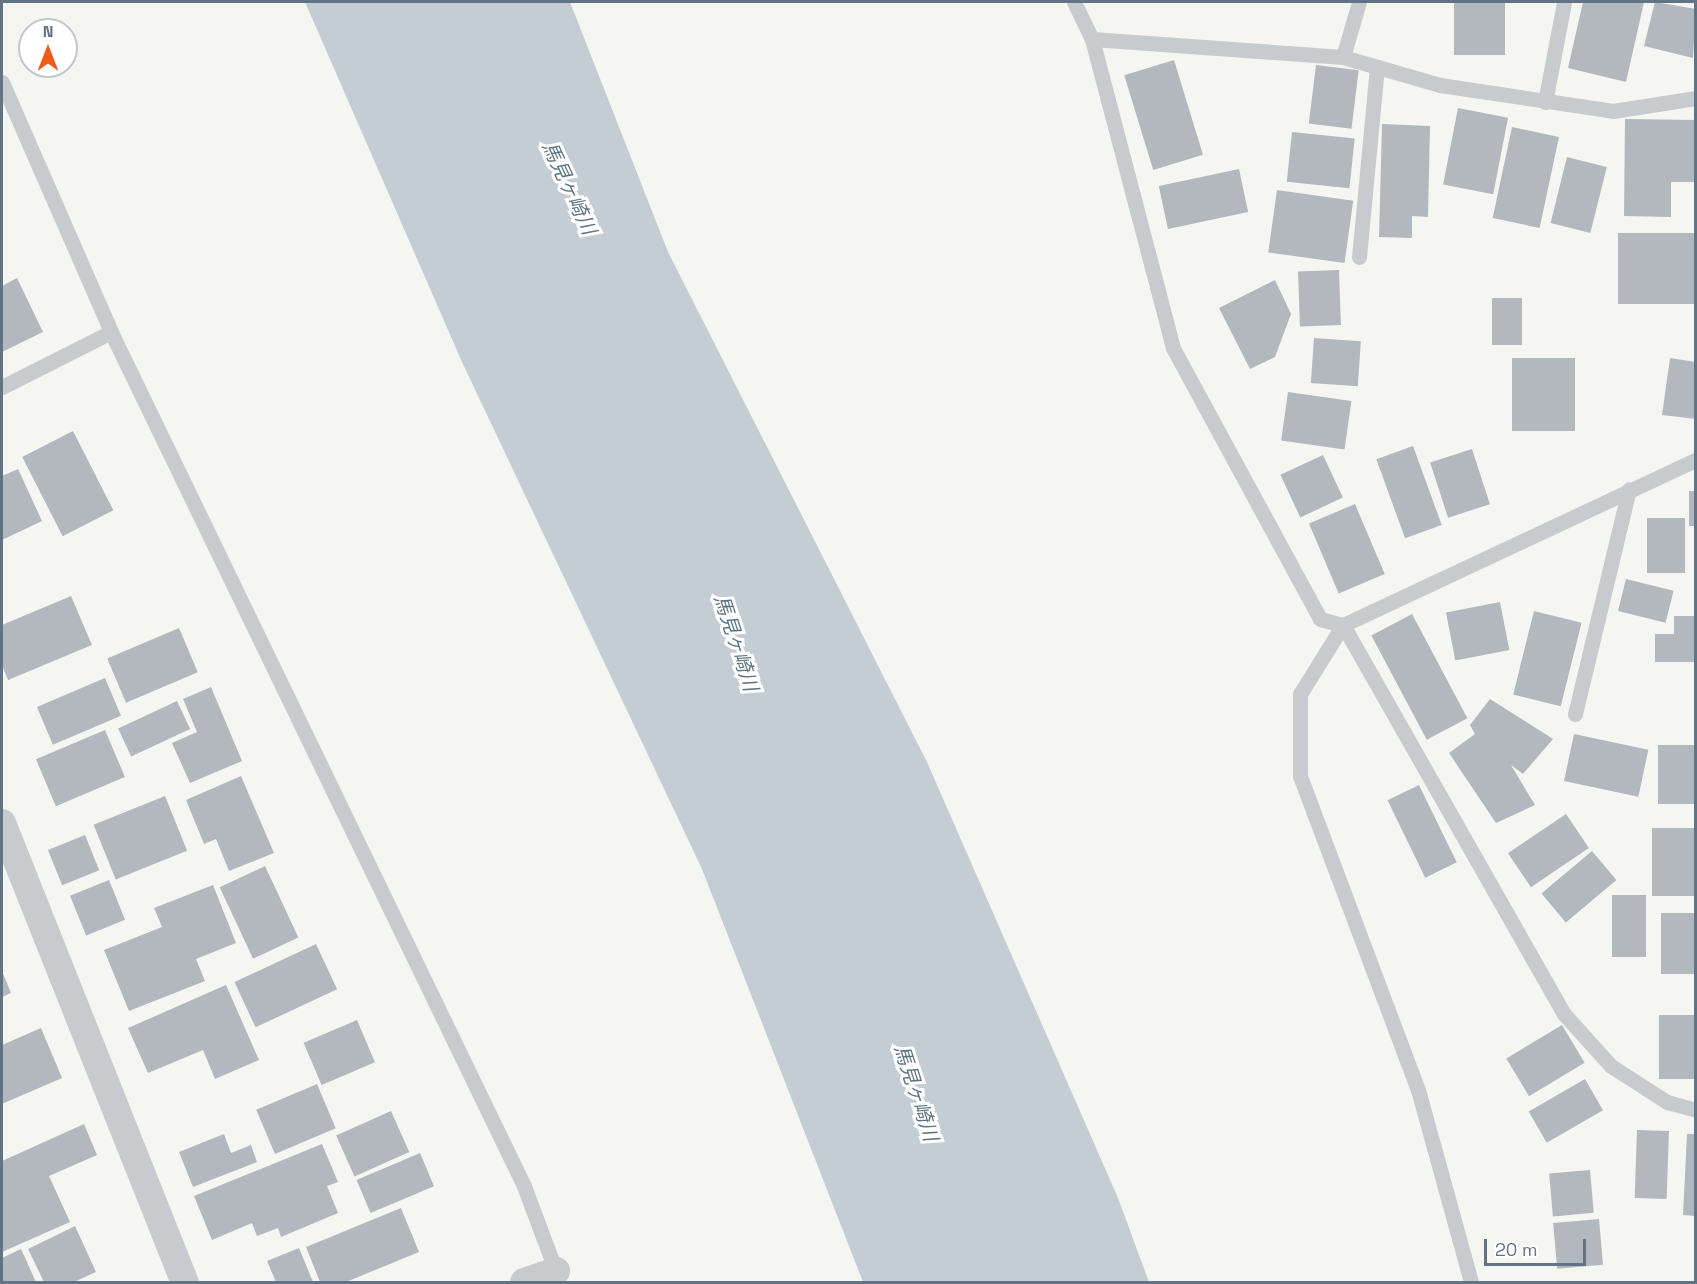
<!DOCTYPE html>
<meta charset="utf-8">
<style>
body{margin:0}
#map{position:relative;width:1697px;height:1284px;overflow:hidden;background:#f5f6f2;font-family:"Space Grotesk","Noto Sans JP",sans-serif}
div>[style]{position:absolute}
.water>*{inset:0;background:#c4cdd3}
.building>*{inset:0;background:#b2b8be;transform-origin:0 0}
.lane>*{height:15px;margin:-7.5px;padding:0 7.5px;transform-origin:7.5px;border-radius:7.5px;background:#c8cbce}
.street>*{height:28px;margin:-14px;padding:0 14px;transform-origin:14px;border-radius:14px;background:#c8cbce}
span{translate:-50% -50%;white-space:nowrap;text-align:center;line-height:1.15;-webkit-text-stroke:6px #fff;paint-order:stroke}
.water-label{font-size:20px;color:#5e7682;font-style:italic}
.frame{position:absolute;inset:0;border:3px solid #627385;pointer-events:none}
.north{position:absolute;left:18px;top:18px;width:60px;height:60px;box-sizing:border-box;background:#fff;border:2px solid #c0c7ce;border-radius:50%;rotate:0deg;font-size:16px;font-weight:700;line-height:24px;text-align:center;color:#627385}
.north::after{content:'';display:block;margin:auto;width:21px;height:27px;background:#f05a17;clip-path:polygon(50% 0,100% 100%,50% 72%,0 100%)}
.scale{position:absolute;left:1484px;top:1239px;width:102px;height:27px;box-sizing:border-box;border:3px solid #627385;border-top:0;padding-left:8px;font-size:18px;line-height:21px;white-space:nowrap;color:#627385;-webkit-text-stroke:4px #fff;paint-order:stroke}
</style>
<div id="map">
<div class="water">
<i style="clip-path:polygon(305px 2px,570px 2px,668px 252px,927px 762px,1118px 1198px,1149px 1282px,863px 1282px,702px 869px,462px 362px)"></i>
</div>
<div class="building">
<i style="left:1454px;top:2px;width:51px;height:53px"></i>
<i style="clip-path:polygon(1583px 2px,1644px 2px,1626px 82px,1568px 68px)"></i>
<i style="clip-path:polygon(1655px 2px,1696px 9px,1693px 58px,1644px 46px)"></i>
<i style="left:1174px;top:60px;width:99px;height:52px;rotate:73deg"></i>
<i style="left:1316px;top:65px;width:43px;height:59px;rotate:7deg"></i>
<i style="left:1458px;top:108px;width:51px;height:78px;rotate:11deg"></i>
<i style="clip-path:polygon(1625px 119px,1696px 120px,1696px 182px,1671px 182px,1671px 217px,1624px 216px)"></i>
<i style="clip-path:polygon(1382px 124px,1430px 126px,1428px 217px,1412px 216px,1412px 238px,1379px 237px)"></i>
<i style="left:1512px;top:127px;width:48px;height:93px;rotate:12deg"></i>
<i style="left:1292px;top:132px;width:63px;height:50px;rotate:6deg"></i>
<i style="left:1567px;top:157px;width:41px;height:68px;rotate:14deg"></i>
<i style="left:1239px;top:169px;width:44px;height:82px;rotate:78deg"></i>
<i style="left:1277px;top:190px;width:77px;height:63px;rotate:8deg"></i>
<i style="left:1696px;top:233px;width:71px;height:78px;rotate:90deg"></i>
<i style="left:1339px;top:270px;width:55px;height:41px;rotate:88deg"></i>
<i style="clip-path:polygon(17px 278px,43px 332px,2px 352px,2px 286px)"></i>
<i style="clip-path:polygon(1275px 280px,1291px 314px,1275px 357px,1250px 369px,1219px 308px)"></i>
<i style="left:1492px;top:298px;width:30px;height:47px"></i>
<i style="left:1314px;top:338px;width:47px;height:45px;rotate:4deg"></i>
<i style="left:1512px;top:358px;width:63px;height:73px"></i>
<i style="clip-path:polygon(1670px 358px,1696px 362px,1696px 419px,1662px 415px)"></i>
<i style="left:1288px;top:392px;width:64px;height:49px;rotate:8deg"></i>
<i style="left:73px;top:431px;width:89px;height:57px;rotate:63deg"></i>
<i style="left:1413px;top:446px;width:84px;height:39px;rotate:70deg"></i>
<i style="left:1472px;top:449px;width:58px;height:44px;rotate:72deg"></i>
<i style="left:1323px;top:455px;width:47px;height:47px;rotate:65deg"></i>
<i style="clip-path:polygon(18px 469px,42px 521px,2px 540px,2px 476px)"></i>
<i style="left:1689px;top:491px;width:7px;height:35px"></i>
<i style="left:1355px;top:504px;width:76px;height:50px;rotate:67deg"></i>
<i style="left:1647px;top:518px;width:38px;height:55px"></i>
<i style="left:1626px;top:579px;width:49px;height:33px;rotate:14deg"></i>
<i style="clip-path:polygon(71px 596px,92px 645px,8px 680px,2px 665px,2px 625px)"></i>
<i style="left:1500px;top:602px;width:49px;height:55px;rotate:79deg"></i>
<i style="left:1534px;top:611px;width:49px;height:86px;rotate:14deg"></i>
<i style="left:1412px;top:614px;width:118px;height:46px;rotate:62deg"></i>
<i style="clip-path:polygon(1674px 616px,1696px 616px,1696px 662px,1655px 662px,1655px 634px,1674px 634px)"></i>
<i style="left:179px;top:628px;width:48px;height:78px;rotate:67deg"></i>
<i style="left:105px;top:678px;width:41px;height:74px;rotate:67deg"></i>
<i style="clip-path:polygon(211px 687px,242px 761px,190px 783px,172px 743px,197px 732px,183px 699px)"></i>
<i style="clip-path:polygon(1490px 699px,1553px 739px,1523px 774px,1511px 765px,1535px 805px,1496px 823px,1449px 753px,1475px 734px,1470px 725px)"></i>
<i style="left:177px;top:701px;width:31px;height:65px;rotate:65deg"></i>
<i style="left:105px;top:730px;width:51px;height:75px;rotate:67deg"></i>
<i style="left:1574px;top:734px;width:76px;height:48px;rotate:12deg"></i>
<i style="left:1696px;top:745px;width:59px;height:38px;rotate:90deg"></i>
<i style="clip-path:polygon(241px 776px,274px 853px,229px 871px,216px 839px,204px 844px,186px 800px)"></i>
<i style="left:1419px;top:785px;width:86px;height:35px;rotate:64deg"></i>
<i style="left:165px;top:796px;width:59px;height:77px;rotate:68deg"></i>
<i style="left:1566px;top:814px;width:41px;height:70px;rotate:56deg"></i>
<i style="left:1652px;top:828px;width:44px;height:68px"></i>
<i style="left:85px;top:835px;width:38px;height:40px;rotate:68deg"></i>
<i style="left:1592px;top:851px;width:38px;height:66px;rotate:50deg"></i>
<i style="left:265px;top:866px;width:79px;height:50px;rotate:65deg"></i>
<i style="left:109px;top:880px;width:43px;height:42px;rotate:68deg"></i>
<i style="clip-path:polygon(213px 885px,236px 943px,196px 959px,205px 981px,129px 1011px,104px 950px,162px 927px,154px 908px)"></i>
<i style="left:1612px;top:895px;width:34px;height:62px"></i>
<i style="left:1661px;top:913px;width:35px;height:61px"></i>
<i style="left:316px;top:944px;width:50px;height:90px;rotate:65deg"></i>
<i style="clip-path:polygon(2px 971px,11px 993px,2px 997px)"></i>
<i style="clip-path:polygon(226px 985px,259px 1060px,215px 1079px,203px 1050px,148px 1073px,128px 1028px)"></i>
<i style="left:1659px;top:1015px;width:37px;height:64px"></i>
<i style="left:357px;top:1020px;width:46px;height:58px;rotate:67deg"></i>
<i style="left:1562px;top:1025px;width:44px;height:65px;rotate:59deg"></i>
<i style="clip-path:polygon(41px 1028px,62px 1078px,2px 1104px,2px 1045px)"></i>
<i style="left:1585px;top:1079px;width:36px;height:65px;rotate:60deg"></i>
<i style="left:317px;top:1084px;width:48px;height:66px;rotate:67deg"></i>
<i style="left:391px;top:1111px;width:45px;height:60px;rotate:66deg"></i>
<i style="clip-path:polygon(84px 1124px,97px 1155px,49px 1176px,70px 1222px,2px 1252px,2px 1161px)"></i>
<i style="left:1637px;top:1130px;width:32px;height:68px;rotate:2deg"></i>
<i style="clip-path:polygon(224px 1134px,231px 1153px,251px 1145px,257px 1162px,193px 1187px,179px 1152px)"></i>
<i style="clip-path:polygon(1687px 1134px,1696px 1134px,1696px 1216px,1683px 1215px)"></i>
<i style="clip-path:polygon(322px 1144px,338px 1182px,327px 1186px,338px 1213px,281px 1237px,278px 1228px,257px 1236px,252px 1223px,212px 1240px,194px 1196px)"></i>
<i style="left:420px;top:1153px;width:36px;height:69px;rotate:67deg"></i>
<i style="left:1590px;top:1170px;width:43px;height:41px;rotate:85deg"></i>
<i style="clip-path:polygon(401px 1208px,419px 1252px,346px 1282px,320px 1282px,306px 1247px)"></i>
<i style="left:1599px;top:1219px;width:46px;height:46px;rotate:85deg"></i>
<i style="clip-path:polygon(75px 1226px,96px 1272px,74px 1282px,44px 1282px,28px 1249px)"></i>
<i style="clip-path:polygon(299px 1248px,313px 1282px,276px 1282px,267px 1261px)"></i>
<i style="clip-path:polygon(21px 1249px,36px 1282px,2px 1282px,2px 1258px)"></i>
</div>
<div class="lane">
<i style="left:1074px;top:2px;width:41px;rotate:64.1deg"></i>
<i style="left:1092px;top:39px;width:319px;rotate:75.3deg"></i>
<i style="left:1173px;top:348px;width:308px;rotate:61.5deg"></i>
<i style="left:1320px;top:619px;width:24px;rotate:15deg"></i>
<i style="left:1343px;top:625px;width:447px;rotate:60.4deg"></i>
<i style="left:1564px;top:1014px;width:70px;rotate:47.9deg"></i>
<i style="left:1611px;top:1066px;width:67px;rotate:32.7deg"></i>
<i style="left:1667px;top:1102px;width:30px;rotate:15deg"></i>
<i style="left:1092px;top:39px;width:252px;rotate:4.1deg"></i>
<i style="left:1343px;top:57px;width:101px;rotate:16.1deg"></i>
<i style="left:1440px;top:85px;width:175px;rotate:8.5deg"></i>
<i style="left:1613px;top:111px;width:84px;rotate:-8.9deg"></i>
<i style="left:1343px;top:57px;width:57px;rotate:-73.8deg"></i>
<i style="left:2px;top:82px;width:273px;rotate:66.4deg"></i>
<i style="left:111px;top:332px;width:949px;rotate:64.19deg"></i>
<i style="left:524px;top:1186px;width:97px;rotate:69.5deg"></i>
<i style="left:1545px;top:102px;width:102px;rotate:-79.2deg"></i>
<i style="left:1359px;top:257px;width:191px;rotate:-84.6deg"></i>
<i style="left:2px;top:387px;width:122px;rotate:-26.8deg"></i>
<i style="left:1575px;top:714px;width:231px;rotate:-76.5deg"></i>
<i style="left:1471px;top:1282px;width:199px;rotate:-105.4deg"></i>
<i style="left:1418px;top:1090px;width:335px;rotate:-110.6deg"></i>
<i style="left:1300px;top:776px;width:82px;rotate:-90deg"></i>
<i style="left:1300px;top:694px;width:81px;rotate:-58.1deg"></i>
<i style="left:1343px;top:625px;width:390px;rotate:-25.1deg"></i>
</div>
<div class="street">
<i style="left:2px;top:823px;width:494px;rotate:68.3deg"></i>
<i style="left:524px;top:1282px;width:34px;rotate:-19deg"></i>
</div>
<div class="water-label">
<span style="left:569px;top:188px;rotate:65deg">馬見ヶ崎川</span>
<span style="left:736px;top:643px;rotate:72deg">馬見ヶ崎川</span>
<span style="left:916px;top:1093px;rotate:72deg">馬見ヶ崎川</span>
</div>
<div class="frame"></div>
<div class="north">N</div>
<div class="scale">20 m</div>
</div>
